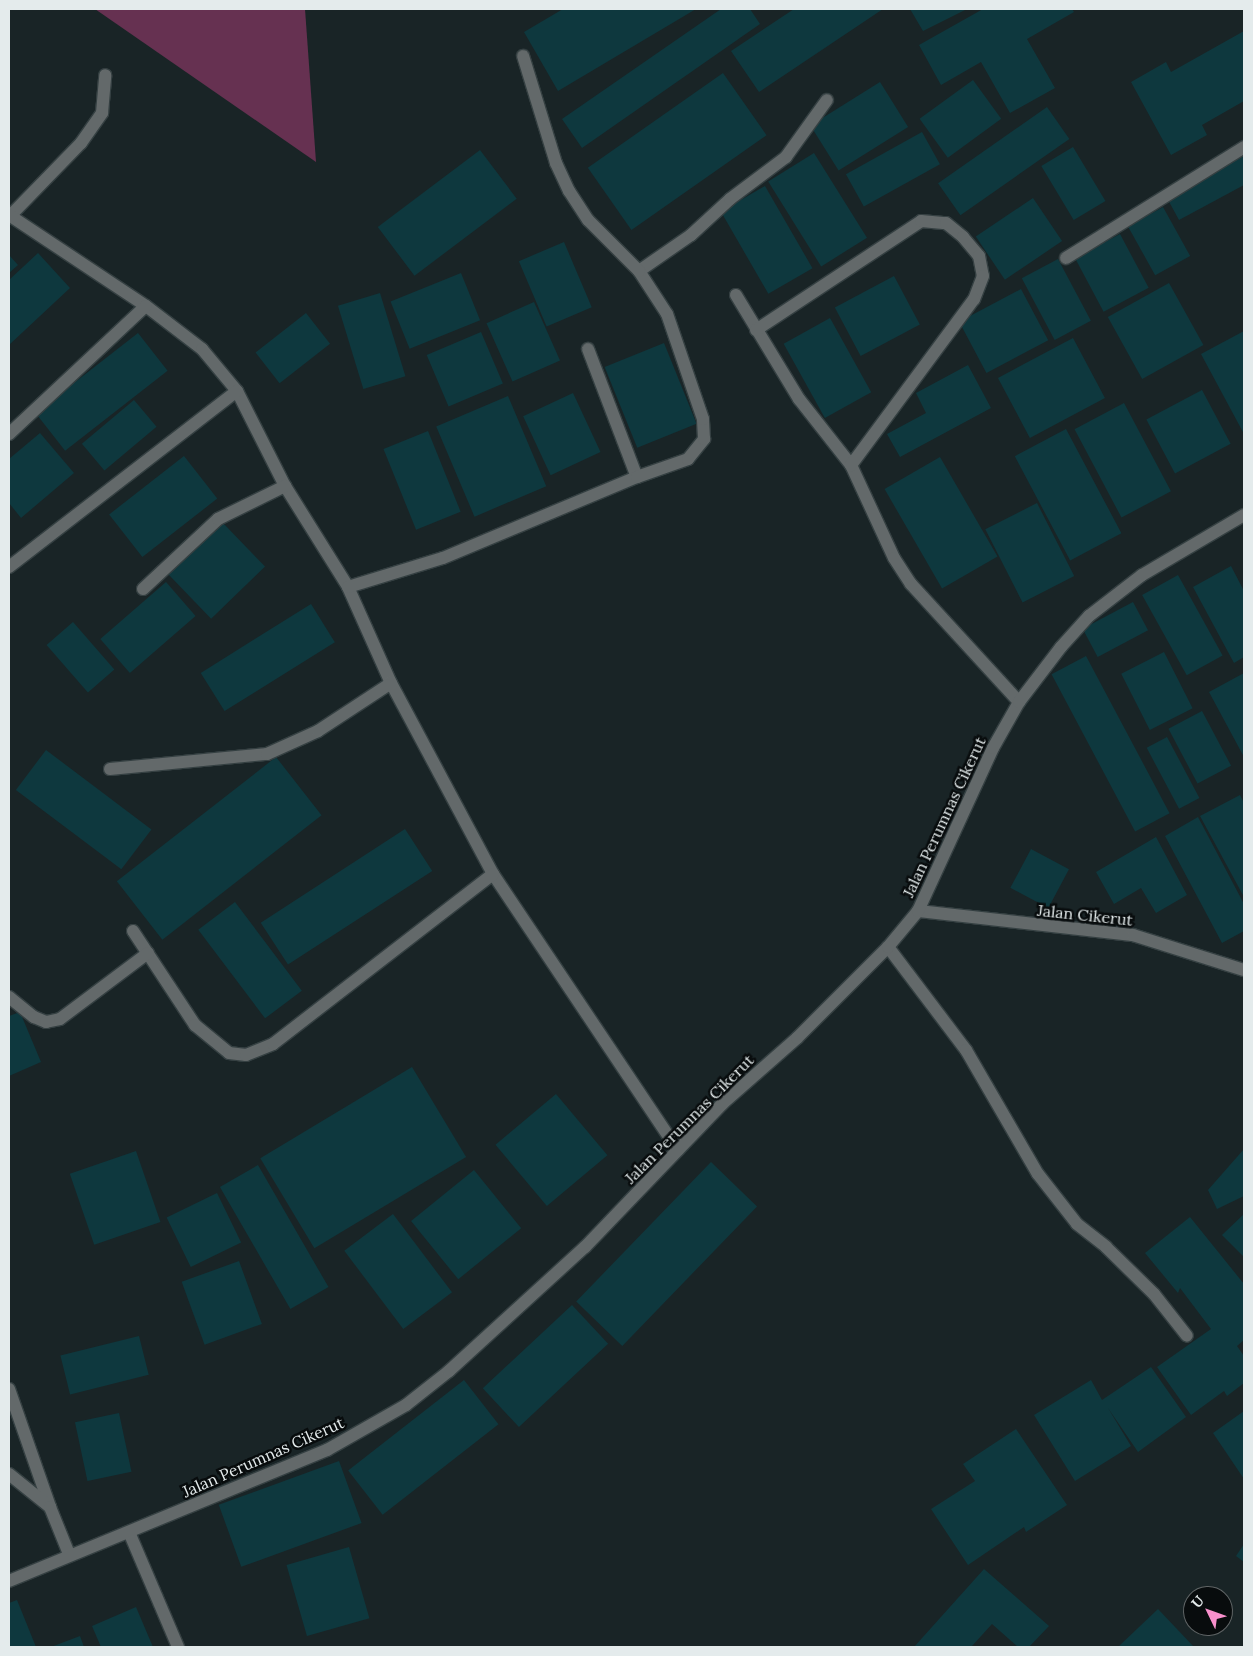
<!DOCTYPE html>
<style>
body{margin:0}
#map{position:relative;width:1253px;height:1656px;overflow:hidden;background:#192426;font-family:Lora,serif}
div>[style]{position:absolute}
.green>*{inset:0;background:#663151}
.building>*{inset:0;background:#0e383e;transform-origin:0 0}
.roads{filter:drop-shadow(1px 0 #354042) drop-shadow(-1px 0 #354042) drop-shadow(0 1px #354042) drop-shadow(0 -1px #354042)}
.service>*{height:12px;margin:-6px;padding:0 6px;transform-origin:6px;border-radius:6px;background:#63696a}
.minor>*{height:12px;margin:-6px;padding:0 6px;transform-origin:6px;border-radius:6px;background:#63696a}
.tertiary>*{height:12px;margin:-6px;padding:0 6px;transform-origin:6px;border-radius:6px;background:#63696a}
span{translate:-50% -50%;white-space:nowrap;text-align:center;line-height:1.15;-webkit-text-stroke:5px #080c0d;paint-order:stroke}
.street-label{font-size:16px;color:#e4ebec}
.frame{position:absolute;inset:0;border:10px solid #e4ebec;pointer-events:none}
.north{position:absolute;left:1183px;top:1586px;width:50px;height:50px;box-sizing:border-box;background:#080c0d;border:1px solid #606566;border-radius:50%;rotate:312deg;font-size:14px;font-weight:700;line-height:20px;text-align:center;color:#e4ebec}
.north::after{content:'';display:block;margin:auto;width:18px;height:22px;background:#f890cc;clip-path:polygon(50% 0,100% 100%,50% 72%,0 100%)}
</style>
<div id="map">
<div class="green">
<i style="clip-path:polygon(95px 9px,305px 9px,316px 162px)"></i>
</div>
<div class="building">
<i style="clip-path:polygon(563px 9px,696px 9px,558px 91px,524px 32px)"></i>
<i style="clip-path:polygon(721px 9px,750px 9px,760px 24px,582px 148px,562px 119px)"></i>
<i style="clip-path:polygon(794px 9px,883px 9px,759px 92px,731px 51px)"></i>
<i style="clip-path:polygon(910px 9px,967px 9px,923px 31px)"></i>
<i style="clip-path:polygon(983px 9px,1072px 9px,1074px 12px,1027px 39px,1055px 88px,1010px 113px,981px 62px,941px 85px,919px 45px)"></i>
<i style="clip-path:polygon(1244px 31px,1244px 101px,1202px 125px,1207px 135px,1171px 155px,1131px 82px,1166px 62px,1171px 72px)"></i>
<i style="left:723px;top:73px;width:76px;height:165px;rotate:55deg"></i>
<i style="left:973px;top:80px;width:48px;height:66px;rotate:54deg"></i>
<i style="left:880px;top:82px;width:53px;height:82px;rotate:58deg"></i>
<i style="left:1047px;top:107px;width:39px;height:133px;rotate:55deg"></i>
<i style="left:922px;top:132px;width:37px;height:87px;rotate:61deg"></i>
<i style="left:1073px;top:147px;width:63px;height:37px;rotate:59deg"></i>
<i style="left:480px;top:150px;width:61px;height:128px;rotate:53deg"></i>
<i style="left:814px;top:153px;width:100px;height:54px;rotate:58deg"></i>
<i style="clip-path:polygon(1244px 156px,1244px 185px,1179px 220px,1167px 198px)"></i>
<i style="left:765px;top:186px;width:95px;height:51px;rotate:60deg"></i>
<i style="left:1033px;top:198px;width:52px;height:69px;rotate:56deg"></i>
<i style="left:1163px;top:207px;width:56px;height:40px;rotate:61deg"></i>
<i style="left:1120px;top:234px;width:61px;height:51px;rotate:62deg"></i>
<i style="left:564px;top:242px;width:71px;height:49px;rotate:67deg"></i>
<i style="clip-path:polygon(38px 253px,70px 288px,9px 345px,9px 280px)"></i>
<i style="clip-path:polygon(9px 255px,18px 265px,9px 273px)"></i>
<i style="left:1058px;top:259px;width:70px;height:41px;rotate:62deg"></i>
<i style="left:461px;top:273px;width:51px;height:76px;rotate:68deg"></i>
<i style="left:894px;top:276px;width:55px;height:67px;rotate:62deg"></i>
<i style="left:1169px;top:283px;width:71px;height:70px;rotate:61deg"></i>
<i style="left:1021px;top:289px;width:58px;height:70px;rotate:62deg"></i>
<i style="left:380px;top:293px;width:87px;height:44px;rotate:73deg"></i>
<i style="left:534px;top:302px;width:64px;height:52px;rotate:66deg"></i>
<i style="left:306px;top:313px;width:39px;height:64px;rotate:52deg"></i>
<i style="left:830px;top:318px;width:85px;height:53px;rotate:61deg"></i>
<i style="clip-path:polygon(1244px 331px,1244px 434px,1201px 354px)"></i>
<i style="left:481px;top:332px;width:56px;height:59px;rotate:67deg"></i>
<i style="left:138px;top:333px;width:48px;height:130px;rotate:52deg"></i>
<i style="left:1073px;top:338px;width:68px;height:85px;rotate:62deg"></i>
<i style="left:664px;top:343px;width:87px;height:64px;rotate:68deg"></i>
<i style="clip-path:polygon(968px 365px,991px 408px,900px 457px,887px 434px,926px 413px,916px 393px)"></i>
<i style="left:1202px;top:390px;width:61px;height:63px;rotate:62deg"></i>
<i style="left:573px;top:393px;width:65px;height:55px;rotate:65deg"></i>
<i style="left:508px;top:396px;width:98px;height:78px;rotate:67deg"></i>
<i style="left:134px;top:400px;width:35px;height:68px;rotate:50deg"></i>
<i style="left:1124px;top:403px;width:100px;height:56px;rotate:62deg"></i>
<i style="left:1066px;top:429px;width:118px;height:58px;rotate:62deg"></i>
<i style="left:428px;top:431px;width:87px;height:48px;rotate:68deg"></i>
<i style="clip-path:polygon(40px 433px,74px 473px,21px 518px,9px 503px,9px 459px)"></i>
<i style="left:184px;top:456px;width:54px;height:95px;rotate:52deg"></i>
<i style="left:940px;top:457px;width:115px;height:64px;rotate:60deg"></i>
<i style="left:1037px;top:503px;width:82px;height:58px;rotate:63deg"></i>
<i style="left:222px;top:522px;width:62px;height:75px;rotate:46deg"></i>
<i style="clip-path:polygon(1231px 566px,1244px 591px,1244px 657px,1234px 663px,1193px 587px)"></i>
<i style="left:1178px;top:575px;width:92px;height:41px;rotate:61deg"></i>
<i style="left:166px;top:582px;width:45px;height:87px;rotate:49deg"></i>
<i style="left:1133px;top:602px;width:32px;height:57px;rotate:62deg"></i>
<i style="left:311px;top:604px;width:45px;height:130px;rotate:58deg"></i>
<i style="left:73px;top:622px;width:63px;height:35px;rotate:49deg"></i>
<i style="left:1164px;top:652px;width:63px;height:48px;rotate:63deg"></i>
<i style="left:1086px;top:656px;width:178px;height:39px;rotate:62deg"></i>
<i style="clip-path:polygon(1244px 673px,1244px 757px,1209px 692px)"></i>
<i style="left:1202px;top:711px;width:62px;height:38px;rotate:62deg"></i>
<i style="left:1167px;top:737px;width:69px;height:23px;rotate:62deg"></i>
<i style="left:46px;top:750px;width:132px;height:50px;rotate:37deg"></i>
<i style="left:276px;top:757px;width:74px;height:202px;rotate:52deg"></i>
<i style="clip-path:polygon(1240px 795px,1244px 803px,1244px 897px,1200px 816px)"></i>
<i style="clip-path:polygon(1198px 817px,1244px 904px,1244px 931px,1222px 943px,1165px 836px)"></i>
<i style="left:405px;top:829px;width:50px;height:172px;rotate:57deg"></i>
<i style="clip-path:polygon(1156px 837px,1187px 895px,1156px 913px,1141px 888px,1114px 904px,1096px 872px)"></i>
<i style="left:1031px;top:849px;width:43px;height:44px;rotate:28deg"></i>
<i style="left:235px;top:902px;width:111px;height:46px;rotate:53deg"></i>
<i style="clip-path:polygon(20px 1012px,41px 1062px,9px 1076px,9px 1016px)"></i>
<i style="left:412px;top:1067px;width:105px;height:177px;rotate:59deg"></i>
<i style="left:556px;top:1094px;width:80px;height:79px;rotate:50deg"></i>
<i style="clip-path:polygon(1244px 1149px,1244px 1196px,1217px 1209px,1208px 1190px)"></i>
<i style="left:136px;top:1151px;width:75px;height:70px;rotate:71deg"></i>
<i style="left:711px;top:1162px;width:64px;height:194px;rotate:44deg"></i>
<i style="left:258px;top:1165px;width:141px;height:44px;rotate:60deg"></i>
<i style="left:474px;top:1170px;width:75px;height:81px;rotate:51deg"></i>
<i style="left:217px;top:1193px;width:55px;height:56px;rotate:64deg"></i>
<i style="left:393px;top:1214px;width:98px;height:61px;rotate:53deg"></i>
<i style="clip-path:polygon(1244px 1214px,1244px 1257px,1222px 1235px)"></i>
<i style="clip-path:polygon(1190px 1217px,1244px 1284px,1244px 1340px,1237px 1346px,1244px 1356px,1244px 1383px,1227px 1396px,1224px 1391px,1191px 1415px,1157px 1367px,1211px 1329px,1180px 1288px,1178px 1293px,1145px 1253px)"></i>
<i style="left:239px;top:1261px;width:67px;height:61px;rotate:70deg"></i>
<i style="left:572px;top:1305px;width:53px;height:122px;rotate:47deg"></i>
<i style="left:139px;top:1336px;width:40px;height:81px;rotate:76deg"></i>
<i style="clip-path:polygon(1151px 1367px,1186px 1417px,1138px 1452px,1108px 1408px,1131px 1446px,1075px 1481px,1034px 1415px,1091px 1380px,1102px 1400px)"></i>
<i style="left:464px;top:1380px;width:56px;height:147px;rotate:52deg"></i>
<i style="clip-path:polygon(1244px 1411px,1244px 1479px,1213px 1433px)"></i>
<i style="left:119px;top:1413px;width:60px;height:45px;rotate:78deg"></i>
<i style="clip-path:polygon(1016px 1429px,1067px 1505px,1026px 1532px,1024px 1527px,968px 1565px,931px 1509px,975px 1481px,963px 1464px)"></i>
<i style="left:339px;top:1461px;width:66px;height:128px;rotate:70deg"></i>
<i style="clip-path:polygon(1244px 1544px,1244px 1562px,1236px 1556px)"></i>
<i style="left:349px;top:1547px;width:74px;height:65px;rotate:74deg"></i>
<i style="clip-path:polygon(984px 1569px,1049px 1626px,1029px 1647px,1018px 1647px,992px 1624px,972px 1646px,974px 1647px,914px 1647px)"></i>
<i style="clip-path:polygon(17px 1600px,36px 1647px,9px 1647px,9px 1603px)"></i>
<i style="clip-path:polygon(136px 1607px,153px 1647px,101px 1647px,92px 1626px)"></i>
<i style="clip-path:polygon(1158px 1609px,1194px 1647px,1118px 1647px)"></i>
<i style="clip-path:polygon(80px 1636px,84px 1647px,51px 1647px)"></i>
</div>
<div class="roads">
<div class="service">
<i style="left:10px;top:216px;width:102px;rotate:-45.8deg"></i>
<i style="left:81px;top:143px;width:37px;rotate:-55deg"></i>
<i style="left:102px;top:113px;width:38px;rotate:-85deg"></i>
<i style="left:588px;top:349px;width:137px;rotate:69.1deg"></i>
</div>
<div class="minor">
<i style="left:9px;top:215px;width:164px;rotate:33.6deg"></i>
<i style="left:146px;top:306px;width:71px;rotate:37.5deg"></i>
<i style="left:202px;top:349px;width:55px;rotate:50.2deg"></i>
<i style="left:237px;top:391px;width:106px;rotate:63.2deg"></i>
<i style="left:285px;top:486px;width:119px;rotate:58deg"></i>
<i style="left:348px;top:587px;width:105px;rotate:65.9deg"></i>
<i style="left:391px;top:683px;width:217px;rotate:61.9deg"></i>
<i style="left:493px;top:874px;width:332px;rotate:56.2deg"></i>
<i style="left:1066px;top:258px;width:210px;rotate:-31.9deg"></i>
<i style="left:639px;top:271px;width:63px;rotate:-34.7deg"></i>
<i style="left:691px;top:235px;width:53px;rotate:-42.7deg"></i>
<i style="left:730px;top:199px;width:70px;rotate:-36.9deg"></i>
<i style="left:786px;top:157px;width:70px;rotate:-54.3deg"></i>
<i style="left:736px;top:295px;width:122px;rotate:58.8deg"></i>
<i style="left:799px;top:399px;width:84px;rotate:51.8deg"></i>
<i style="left:851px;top:465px;width:102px;rotate:65.2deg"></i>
<i style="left:894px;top:558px;width:31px;rotate:57deg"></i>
<i style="left:911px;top:584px;width:160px;rotate:47.5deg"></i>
<i style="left:756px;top:330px;width:198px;rotate:-33.4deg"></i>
<i style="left:921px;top:221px;width:25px;rotate:5deg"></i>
<i style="left:946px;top:223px;width:22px;rotate:39deg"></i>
<i style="left:963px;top:237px;width:25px;rotate:50deg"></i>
<i style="left:979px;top:256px;width:20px;rotate:79deg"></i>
<i style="left:983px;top:276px;width:25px;rotate:111deg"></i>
<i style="left:974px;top:299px;width:207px;rotate:126.5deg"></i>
<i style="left:9px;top:434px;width:187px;rotate:-43.1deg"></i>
<i style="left:9px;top:567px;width:288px;rotate:-37.7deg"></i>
<i style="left:348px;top:587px;width:99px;rotate:-17deg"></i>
<i style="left:443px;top:558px;width:210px;rotate:-22.7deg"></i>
<i style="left:637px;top:477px;width:54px;rotate:-19.4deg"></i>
<i style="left:688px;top:459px;width:26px;rotate:-51deg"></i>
<i style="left:704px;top:439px;width:20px;rotate:-93deg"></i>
<i style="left:703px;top:419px;width:111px;rotate:-108.9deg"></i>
<i style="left:667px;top:314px;width:51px;rotate:-123.1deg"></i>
<i style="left:639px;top:271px;width:72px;rotate:-135deg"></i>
<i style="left:588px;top:220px;width:35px;rotate:-123deg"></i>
<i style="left:569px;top:191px;width:31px;rotate:-115deg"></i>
<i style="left:556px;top:163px;width:112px;rotate:-107.1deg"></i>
<i style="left:143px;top:589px;width:103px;rotate:-43deg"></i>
<i style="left:218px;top:519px;width:75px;rotate:-26.2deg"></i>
<i style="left:110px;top:769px;width:158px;rotate:-5.5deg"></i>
<i style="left:267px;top:754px;width:56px;rotate:-24.3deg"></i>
<i style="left:318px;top:731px;width:87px;rotate:-33.3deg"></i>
<i style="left:918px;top:911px;width:216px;rotate:6.4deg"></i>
<i style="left:1133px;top:935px;width:116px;rotate:17.5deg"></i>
<i style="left:133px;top:931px;width:113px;rotate:56.6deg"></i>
<i style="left:195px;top:1025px;width:44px;rotate:39.5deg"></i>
<i style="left:229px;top:1053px;width:17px;rotate:7deg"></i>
<i style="left:246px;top:1055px;width:29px;rotate:-22deg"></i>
<i style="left:273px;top:1044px;width:278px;rotate:-37.7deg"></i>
<i style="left:888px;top:947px;width:129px;rotate:52.9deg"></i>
<i style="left:966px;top:1050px;width:143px;rotate:59.9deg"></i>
<i style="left:1038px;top:1174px;width:63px;rotate:52deg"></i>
<i style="left:1077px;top:1224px;width:37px;rotate:38deg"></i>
<i style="left:1106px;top:1247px;width:67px;rotate:44.4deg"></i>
<i style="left:1154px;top:1294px;width:53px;rotate:51.8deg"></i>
<i style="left:9px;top:997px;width:32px;rotate:39deg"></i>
<i style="left:34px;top:1017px;width:13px;rotate:23deg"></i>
<i style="left:46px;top:1022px;width:14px;rotate:-12deg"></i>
<i style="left:60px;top:1019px;width:110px;rotate:-36.9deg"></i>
<i style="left:9px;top:1389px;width:125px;rotate:70.8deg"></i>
<i style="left:9px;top:1474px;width:53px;rotate:38.8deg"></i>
<i style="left:50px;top:1507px;width:51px;rotate:68deg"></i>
<i style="left:129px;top:1532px;width:125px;rotate:66.9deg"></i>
</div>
<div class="tertiary">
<i style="left:9px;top:1581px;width:344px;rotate:-22.4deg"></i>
<i style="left:327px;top:1450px;width:91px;rotate:-29.7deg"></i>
<i style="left:406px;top:1405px;width:55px;rotate:-38.3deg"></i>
<i style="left:449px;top:1371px;width:184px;rotate:-42.4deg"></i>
<i style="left:585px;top:1247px;width:198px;rotate:-46.2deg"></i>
<i style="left:722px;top:1104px;width:100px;rotate:-41.3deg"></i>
<i style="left:797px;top:1038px;width:129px;rotate:-45deg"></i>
<i style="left:888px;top:947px;width:47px;rotate:-50.2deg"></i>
<i style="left:918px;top:911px;width:179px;rotate:-65.3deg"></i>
<i style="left:993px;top:748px;width:53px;rotate:-60.5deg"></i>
<i style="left:1019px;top:702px;width:69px;rotate:-52.6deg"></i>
<i style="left:1061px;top:647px;width:42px;rotate:-47.9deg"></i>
<i style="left:1089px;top:616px;width:67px;rotate:-37.7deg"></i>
<i style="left:1142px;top:575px;width:118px;rotate:-30.5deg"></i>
</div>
</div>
<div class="street-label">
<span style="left:944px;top:817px;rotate:-65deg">Jalan Perumnas Cikerut</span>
<span style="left:1085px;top:915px;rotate:6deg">Jalan Cikerut</span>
<span style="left:689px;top:1119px;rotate:-45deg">Jalan Perumnas Cikerut</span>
<span style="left:263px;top:1457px;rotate:-24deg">Jalan Perumnas Cikerut</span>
</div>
<div class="frame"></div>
<div class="north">U</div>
</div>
